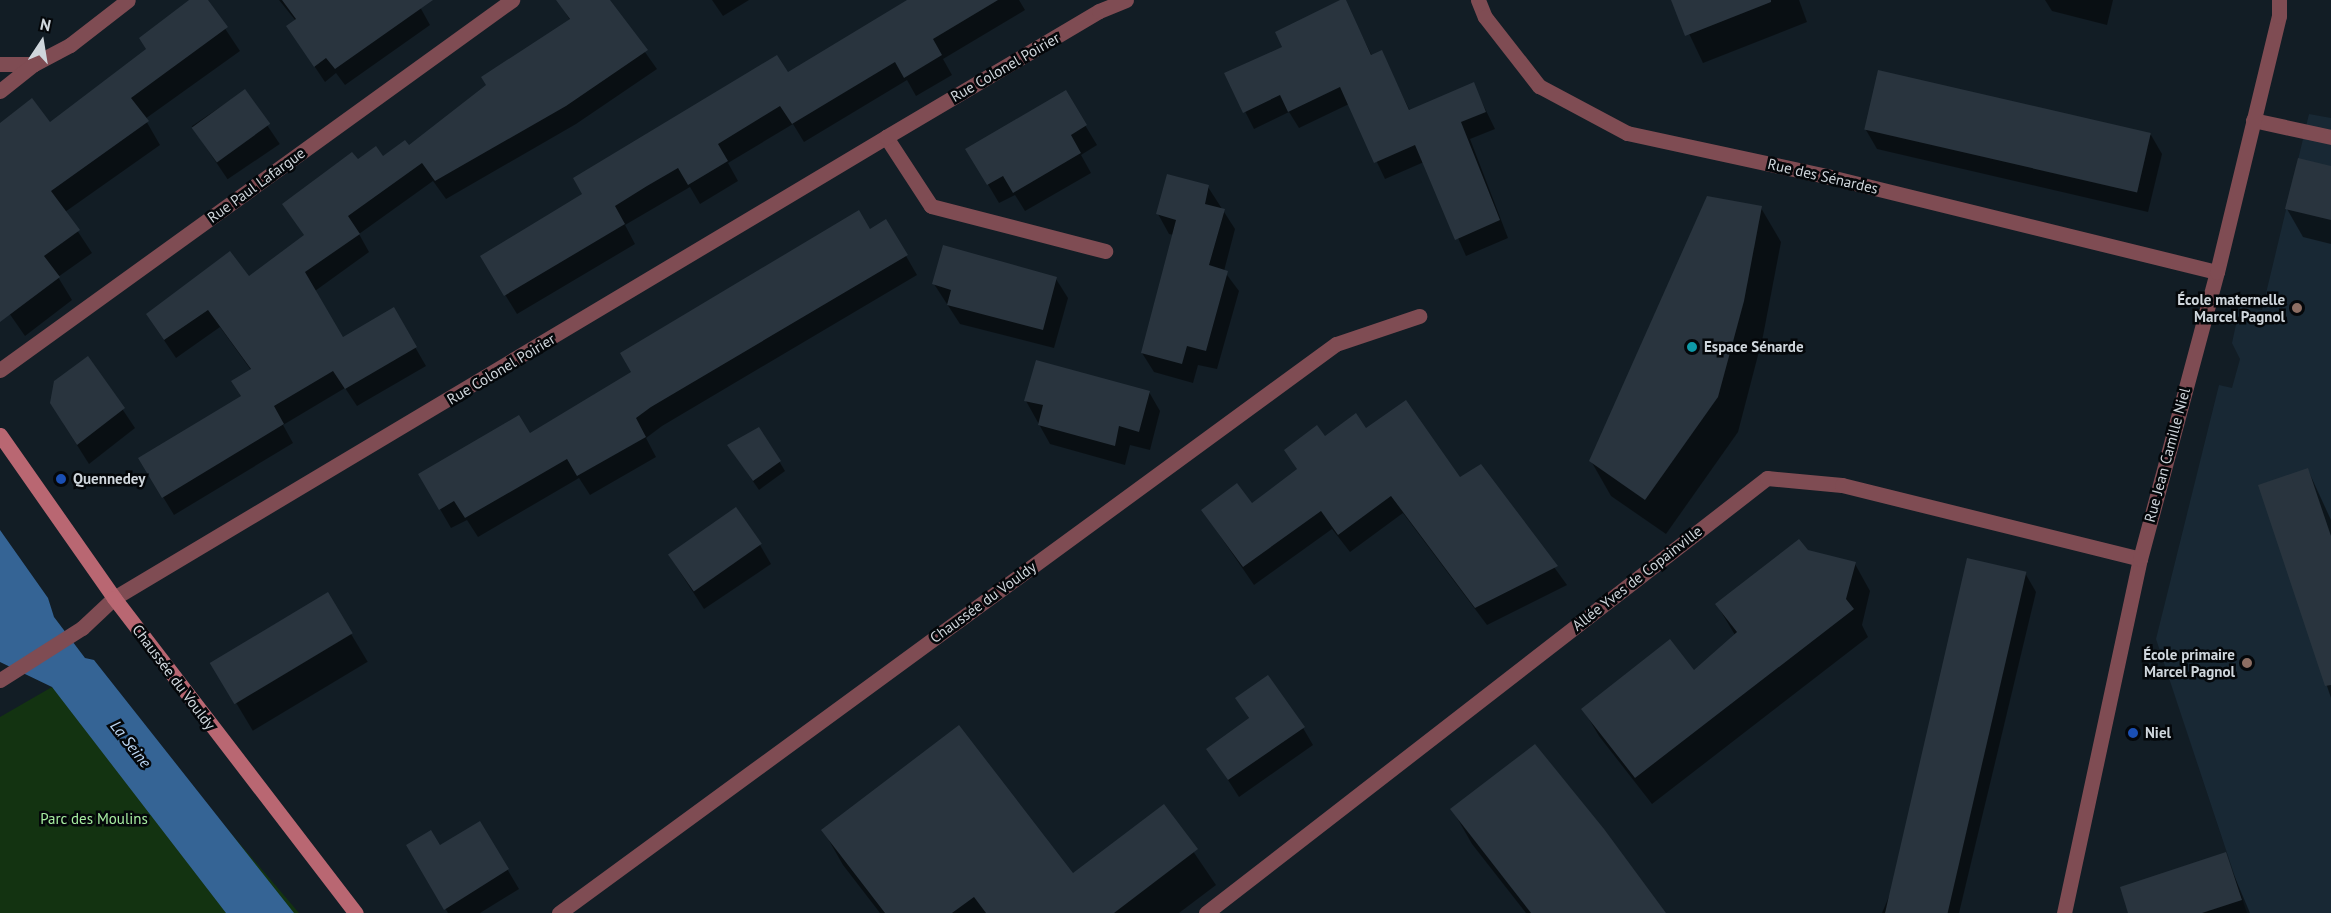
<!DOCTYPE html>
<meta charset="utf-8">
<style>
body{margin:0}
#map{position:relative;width:2331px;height:913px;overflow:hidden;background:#121d25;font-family:"PT Sans",sans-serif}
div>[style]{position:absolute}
.built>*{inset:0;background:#182834}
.green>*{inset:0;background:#133311}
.water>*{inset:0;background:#356495}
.shadow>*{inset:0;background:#0007;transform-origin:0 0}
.building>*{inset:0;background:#29343e;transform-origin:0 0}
.lane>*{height:15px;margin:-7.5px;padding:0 7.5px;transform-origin:7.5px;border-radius:7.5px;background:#7f4c53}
.street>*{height:15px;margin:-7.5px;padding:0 7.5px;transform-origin:7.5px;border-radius:7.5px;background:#7f4c53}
.secondary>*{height:15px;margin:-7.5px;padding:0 7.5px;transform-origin:7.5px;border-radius:7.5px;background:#b96772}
.dots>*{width:16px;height:16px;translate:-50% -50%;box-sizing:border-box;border:3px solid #04070a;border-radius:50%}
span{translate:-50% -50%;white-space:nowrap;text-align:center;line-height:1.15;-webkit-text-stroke:5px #04070a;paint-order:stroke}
.street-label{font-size:15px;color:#cfd6dc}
.poi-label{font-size:15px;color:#cfd6dc;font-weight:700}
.right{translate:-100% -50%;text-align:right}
.left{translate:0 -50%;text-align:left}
.park-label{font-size:15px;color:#a7eda1}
.water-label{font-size:16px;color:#bdd7f5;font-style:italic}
.north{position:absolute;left:12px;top:12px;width:60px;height:60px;-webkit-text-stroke:4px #04070a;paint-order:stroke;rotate:12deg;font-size:16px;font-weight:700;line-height:24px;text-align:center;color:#cfd6dc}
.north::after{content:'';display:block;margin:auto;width:21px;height:27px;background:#cfd6dc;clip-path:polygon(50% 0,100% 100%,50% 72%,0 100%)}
</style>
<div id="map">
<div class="built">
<i style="clip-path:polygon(2309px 114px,2331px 118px,2331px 913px,2247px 913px,2156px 639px,2219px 385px,2232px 388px,2240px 359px,2232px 343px,2240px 306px,2262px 310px)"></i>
</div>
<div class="green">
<i style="clip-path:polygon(89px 667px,299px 913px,0 913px,0 717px,52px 687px,58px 694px)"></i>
</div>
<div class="water">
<i style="clip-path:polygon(0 530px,48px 598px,54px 617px,85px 658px,94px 660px,294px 913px,226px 913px,52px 687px,0 662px)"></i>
</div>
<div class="shadow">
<i style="clip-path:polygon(192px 0,206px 0,240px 51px,145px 119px,160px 145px,65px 212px,92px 253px,58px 277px,72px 300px,25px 336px,0 300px,0 125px,50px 124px,147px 50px)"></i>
<i style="clip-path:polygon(279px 0,429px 0,420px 7px,430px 25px,345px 85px,336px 73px,325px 82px,288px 27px,296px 21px)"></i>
<i style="clip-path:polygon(566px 0,610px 3px,657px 69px,576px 124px,446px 199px,433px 181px,359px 234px,369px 252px,315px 291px,343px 340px,393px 309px,426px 366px,357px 406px,345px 388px,283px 425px,293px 443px,174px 515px,140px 459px,242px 397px,251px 370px,220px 327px,176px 358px,147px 315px,248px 279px,305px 236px,284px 204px,358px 162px,383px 158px,409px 147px,570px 20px,560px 4px)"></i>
<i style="clip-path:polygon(712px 0,749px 0,723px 16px)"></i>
<i style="clip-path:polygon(910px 0,1019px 0,1025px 10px,943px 59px,952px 75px,916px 96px,907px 80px,804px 142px,793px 124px,728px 163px,738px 181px,700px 204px,690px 187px,625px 225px,635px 244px,517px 314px,493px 275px,787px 74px)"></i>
<i style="clip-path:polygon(1344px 0,1372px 56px,1381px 52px,1410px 111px,1473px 84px,1495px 129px,1470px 139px,1508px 238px,1466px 256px,1424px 162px,1385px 179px,1349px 104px,1299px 128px,1289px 112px,1254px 129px,1226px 74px,1284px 48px)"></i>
<i style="clip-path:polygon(1673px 0,1799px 0,1807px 22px,1703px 63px)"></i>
<i style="clip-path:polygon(2045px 0,2113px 0,2107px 25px,2052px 11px)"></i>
<i style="left:244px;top:91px;width:64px;height:63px;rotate:56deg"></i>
<i style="clip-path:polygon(1065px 92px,1097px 145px,1081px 155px,1091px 173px,1025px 211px,1015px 195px,999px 203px,967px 149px)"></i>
<i style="clip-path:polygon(1866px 130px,2151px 135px,2162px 154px,2148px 212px,1877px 149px)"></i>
<i style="clip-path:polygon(2331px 168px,2331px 244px,2303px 237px,2287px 209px)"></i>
<i style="clip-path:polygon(1208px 187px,1235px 229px,1224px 271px,1239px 291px,1217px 369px,1198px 365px,1193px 383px,1154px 372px,1142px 353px,1174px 235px,1169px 234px,1158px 214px)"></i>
<i style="clip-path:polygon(1761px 208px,1781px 242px,1763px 336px,1738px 432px,1666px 534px,1611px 496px,1591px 461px)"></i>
<i style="clip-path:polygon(870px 231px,906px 256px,917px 275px,662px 426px,646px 438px,656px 457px,590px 495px,579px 478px,478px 537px,467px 520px,451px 528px,420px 475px,529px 435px)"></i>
<i style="clip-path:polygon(1056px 279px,1068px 298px,1054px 348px,960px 324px,934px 284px)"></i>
<i style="clip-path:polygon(88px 358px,135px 428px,89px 464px,63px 423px)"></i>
<i style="clip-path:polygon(1149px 392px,1160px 411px,1150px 450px,1130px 445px,1125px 465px,1050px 444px,1026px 401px)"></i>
<i style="clip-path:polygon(1366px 430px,1460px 479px,1481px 466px,1567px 585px,1487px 625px,1403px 513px,1350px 552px,1332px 529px,1254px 585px,1203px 511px,1252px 505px,1298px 470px,1325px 438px)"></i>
<i style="clip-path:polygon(735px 455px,779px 461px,785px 471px,759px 490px)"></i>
<i style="clip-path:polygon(2308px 470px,2331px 520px,2331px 698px,2260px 486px)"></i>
<i style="clip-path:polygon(760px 545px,771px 564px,704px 609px,669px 555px)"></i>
<i style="clip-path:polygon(1807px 552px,1855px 564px,1870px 591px,1862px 625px,1868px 637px,1652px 804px,1599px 736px,1583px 709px,1693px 672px,1735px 635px,1717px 605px)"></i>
<i style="clip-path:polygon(2025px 573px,2036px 592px,1959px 913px,1882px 913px)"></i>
<i style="left:327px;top:594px;width:79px;height:134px;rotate:59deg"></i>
<i style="clip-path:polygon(1237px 698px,1303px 728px,1313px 745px,1239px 797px,1208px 749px,1250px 720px)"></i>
<i style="clip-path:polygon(1163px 807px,1216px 885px,1179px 913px,880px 913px,843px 865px,823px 830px,1073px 875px)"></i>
<i style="clip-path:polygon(1452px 809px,1664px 913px,1526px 913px,1472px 844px)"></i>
<i style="clip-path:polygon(480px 823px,519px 889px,480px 913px,448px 913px,408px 846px,439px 847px)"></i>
<i style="clip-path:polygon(2225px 854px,2250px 913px,2130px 913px)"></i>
</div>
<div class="building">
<i style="clip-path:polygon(189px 0,208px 0,228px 27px,131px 98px,149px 121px,51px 191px,80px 230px,44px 256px,60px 277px,0 322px,0 123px,32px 98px,50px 122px,146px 49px,139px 38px)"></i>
<i style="clip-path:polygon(282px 0,433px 0,335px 69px,326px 58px,314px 67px,286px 26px,296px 19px)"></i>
<i style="clip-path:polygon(556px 0,610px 0,648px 50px,566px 106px,435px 181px,422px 163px,348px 216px,360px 234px,305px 272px,343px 337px,394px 307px,417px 347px,345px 389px,333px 371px,274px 406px,284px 424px,162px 498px,138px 458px,241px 396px,231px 381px,251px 369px,208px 310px,164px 340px,146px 314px,230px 251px,249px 276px,304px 235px,282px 204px,352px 152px,358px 159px,376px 146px,383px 156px,405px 140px,409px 145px,486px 85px,481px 77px,570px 19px)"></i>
<i style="clip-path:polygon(907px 0,998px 0,933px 39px,942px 55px,904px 78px,895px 62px,792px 124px,780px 106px,718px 144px,728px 161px,688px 185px,678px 168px,647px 186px,615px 206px,625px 224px,504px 296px,480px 256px,582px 194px,573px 178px,777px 55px,788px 72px)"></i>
<i style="clip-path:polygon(1340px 0,1346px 0,1371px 55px,1382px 50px,1409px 110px,1474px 82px,1486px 112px,1461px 122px,1500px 220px,1455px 240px,1415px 145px,1374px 163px,1340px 87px,1288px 112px,1280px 95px,1243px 113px,1224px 73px,1282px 47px,1275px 32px)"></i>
<i style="clip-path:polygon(1671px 0,1771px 0,1771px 2px,1685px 36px)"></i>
<i style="left:1878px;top:70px;width:280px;height:61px;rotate:13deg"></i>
<i style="left:245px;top:89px;width:43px;height:66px;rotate:54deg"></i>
<i style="clip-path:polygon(1066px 90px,1087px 125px,1071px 135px,1081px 153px,1013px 193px,1003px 176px,987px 185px,965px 149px)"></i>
<i style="clip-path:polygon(2298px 158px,2331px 166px,2331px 220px,2285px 209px)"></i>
<i style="clip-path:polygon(1167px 174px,1209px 185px,1205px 204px,1225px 209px,1209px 265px,1228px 271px,1206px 351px,1187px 346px,1182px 364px,1141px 353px,1176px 220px,1156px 214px)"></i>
<i style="clip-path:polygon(1707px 196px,1762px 206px,1744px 301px,1718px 397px,1645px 500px,1589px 461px)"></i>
<i style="clip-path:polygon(859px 210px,870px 229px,886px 219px,908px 255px,651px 407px,636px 418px,646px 437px,577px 476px,567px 459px,465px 518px,454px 501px,439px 510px,418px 474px,519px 415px,530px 433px,631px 372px,620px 353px)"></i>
<i style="clip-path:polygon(943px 245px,1057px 277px,1043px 330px,947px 305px,951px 290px,932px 284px)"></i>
<i style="clip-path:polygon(88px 356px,125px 408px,77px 445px,50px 403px,54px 381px)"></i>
<i style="clip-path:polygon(1036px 360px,1150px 391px,1139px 432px,1119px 426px,1115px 446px,1038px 425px,1043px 405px,1024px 401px)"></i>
<i style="clip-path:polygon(1406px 400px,1460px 477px,1481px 464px,1558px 566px,1475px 608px,1391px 496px,1338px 535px,1321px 511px,1243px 567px,1201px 510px,1237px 483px,1252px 503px,1297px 469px,1284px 450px,1317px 425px,1325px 436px,1356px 413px,1366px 428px)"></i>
<i style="clip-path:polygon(759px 427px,781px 461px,753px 481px,727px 445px)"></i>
<i style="clip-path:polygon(2308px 468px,2331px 536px,2331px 685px,2325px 686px,2258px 485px)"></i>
<i style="left:736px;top:507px;width:45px;height:83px;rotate:55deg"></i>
<i style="clip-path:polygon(1799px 539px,1808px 550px,1856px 562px,1846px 599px,1854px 609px,1635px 778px,1581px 709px,1670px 639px,1694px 670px,1737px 632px,1715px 604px)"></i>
<i style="left:1967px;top:558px;width:61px;height:366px;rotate:13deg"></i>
<i style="left:328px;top:592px;width:48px;height:138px;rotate:59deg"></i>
<i style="clip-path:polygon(1268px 675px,1305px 727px,1228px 780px,1206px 749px,1249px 718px,1235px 698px)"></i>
<i style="clip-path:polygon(959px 725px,1073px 873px,1164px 804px,1198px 849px,1114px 913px,986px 913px,974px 897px,952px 913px,885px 913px,821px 830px)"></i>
<i style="clip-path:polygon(1535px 744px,1604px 829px,1666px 913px,1531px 913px,1450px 809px)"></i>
<i style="clip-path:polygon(480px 821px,509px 869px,444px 910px,406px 845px,431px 830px,440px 845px)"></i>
<i style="clip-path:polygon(2226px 852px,2242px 900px,2202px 913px,2128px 913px,2120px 887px)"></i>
</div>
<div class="lane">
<i style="left:2253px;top:120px;width:80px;rotate:12.3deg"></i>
</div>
<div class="street">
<i style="left:1478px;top:0;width:18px;rotate:68deg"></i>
<i style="left:1485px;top:17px;width:88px;rotate:52deg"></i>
<i style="left:1539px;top:86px;width:100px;rotate:28.1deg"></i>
<i style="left:1627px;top:133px;width:208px;rotate:12.2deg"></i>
<i style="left:1830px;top:177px;width:398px;rotate:13.8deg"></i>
<i style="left:0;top:64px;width:34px"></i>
<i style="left:34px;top:64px;width:41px;rotate:-27.8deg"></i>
<i style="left:70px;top:45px;width:73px;rotate:-37.8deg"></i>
<i style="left:0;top:91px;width:43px;rotate:-38.5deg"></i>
<i style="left:886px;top:137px;width:82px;rotate:56.9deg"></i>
<i style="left:931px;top:206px;width:180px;rotate:14.5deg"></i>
<i style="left:0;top:370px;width:632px;rotate:-35.85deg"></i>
<i style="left:0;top:680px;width:97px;rotate:-32.4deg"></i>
<i style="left:82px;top:628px;width:44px;rotate:-43.2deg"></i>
<i style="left:114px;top:598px;width:899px;rotate:-30.84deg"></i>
<i style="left:886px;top:137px;width:247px;rotate:-30.6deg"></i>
<i style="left:1099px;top:11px;width:29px;rotate:-22deg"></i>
<i style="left:559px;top:913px;width:963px;rotate:-36.22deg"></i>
<i style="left:1336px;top:344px;width:88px;rotate:-18.6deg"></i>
<i style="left:1206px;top:913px;width:710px;rotate:-37.79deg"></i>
<i style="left:1767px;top:478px;width:75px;rotate:5.3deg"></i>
<i style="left:1842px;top:485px;width:307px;rotate:13.9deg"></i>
<i style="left:2064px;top:913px;width:362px;rotate:-77.9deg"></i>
<i style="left:2140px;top:559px;width:297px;rotate:-75deg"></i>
<i style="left:2217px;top:272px;width:263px;rotate:-76.4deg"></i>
<i style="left:2279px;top:16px;width:16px;rotate:-90deg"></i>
</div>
<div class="secondary">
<i style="left:0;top:435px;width:199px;rotate:55deg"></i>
<i style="left:114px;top:598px;width:397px;rotate:52.5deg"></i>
</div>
<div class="dots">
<i style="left:2297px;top:308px;background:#8d6e63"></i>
<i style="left:1692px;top:347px;background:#0f9aa8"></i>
<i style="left:61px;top:479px;background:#1a4fb4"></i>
<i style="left:2247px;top:663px;background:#8d6e63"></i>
<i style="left:2133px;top:733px;background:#1a4fb4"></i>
</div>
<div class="street-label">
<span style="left:1005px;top:67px;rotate:-30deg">Rue Colonel Poirier</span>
<span style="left:1823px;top:176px;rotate:13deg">Rue des Sénardes</span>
<span style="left:256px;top:185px;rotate:-36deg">Rue Paul Lafargue</span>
<span style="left:501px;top:369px;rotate:-31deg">Rue Colonel Poirier</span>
<span style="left:2167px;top:455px;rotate:-75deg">Rue Jean Camille Niel</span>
<span style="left:1637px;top:578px;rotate:-38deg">Allée Yves de Copainville</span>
<span style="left:983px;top:602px;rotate:-36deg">Chaussée du Vouldy</span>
<span style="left:174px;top:677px;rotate:53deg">Chaussée du Vouldy</span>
</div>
<div class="poi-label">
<span class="right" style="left:2285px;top:308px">École maternelle<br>Marcel Pagnol</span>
<span class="left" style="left:1704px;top:347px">Espace Sénarde</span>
<span class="left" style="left:73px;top:479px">Quennedey</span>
<span class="right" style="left:2235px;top:663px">École primaire<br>Marcel Pagnol</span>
<span class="left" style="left:2145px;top:733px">Niel</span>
</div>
<div class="park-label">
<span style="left:94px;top:819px">Parc des Moulins</span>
</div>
<div class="water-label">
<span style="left:131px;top:744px;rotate:52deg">La Seine</span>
</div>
<div class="north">N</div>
</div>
